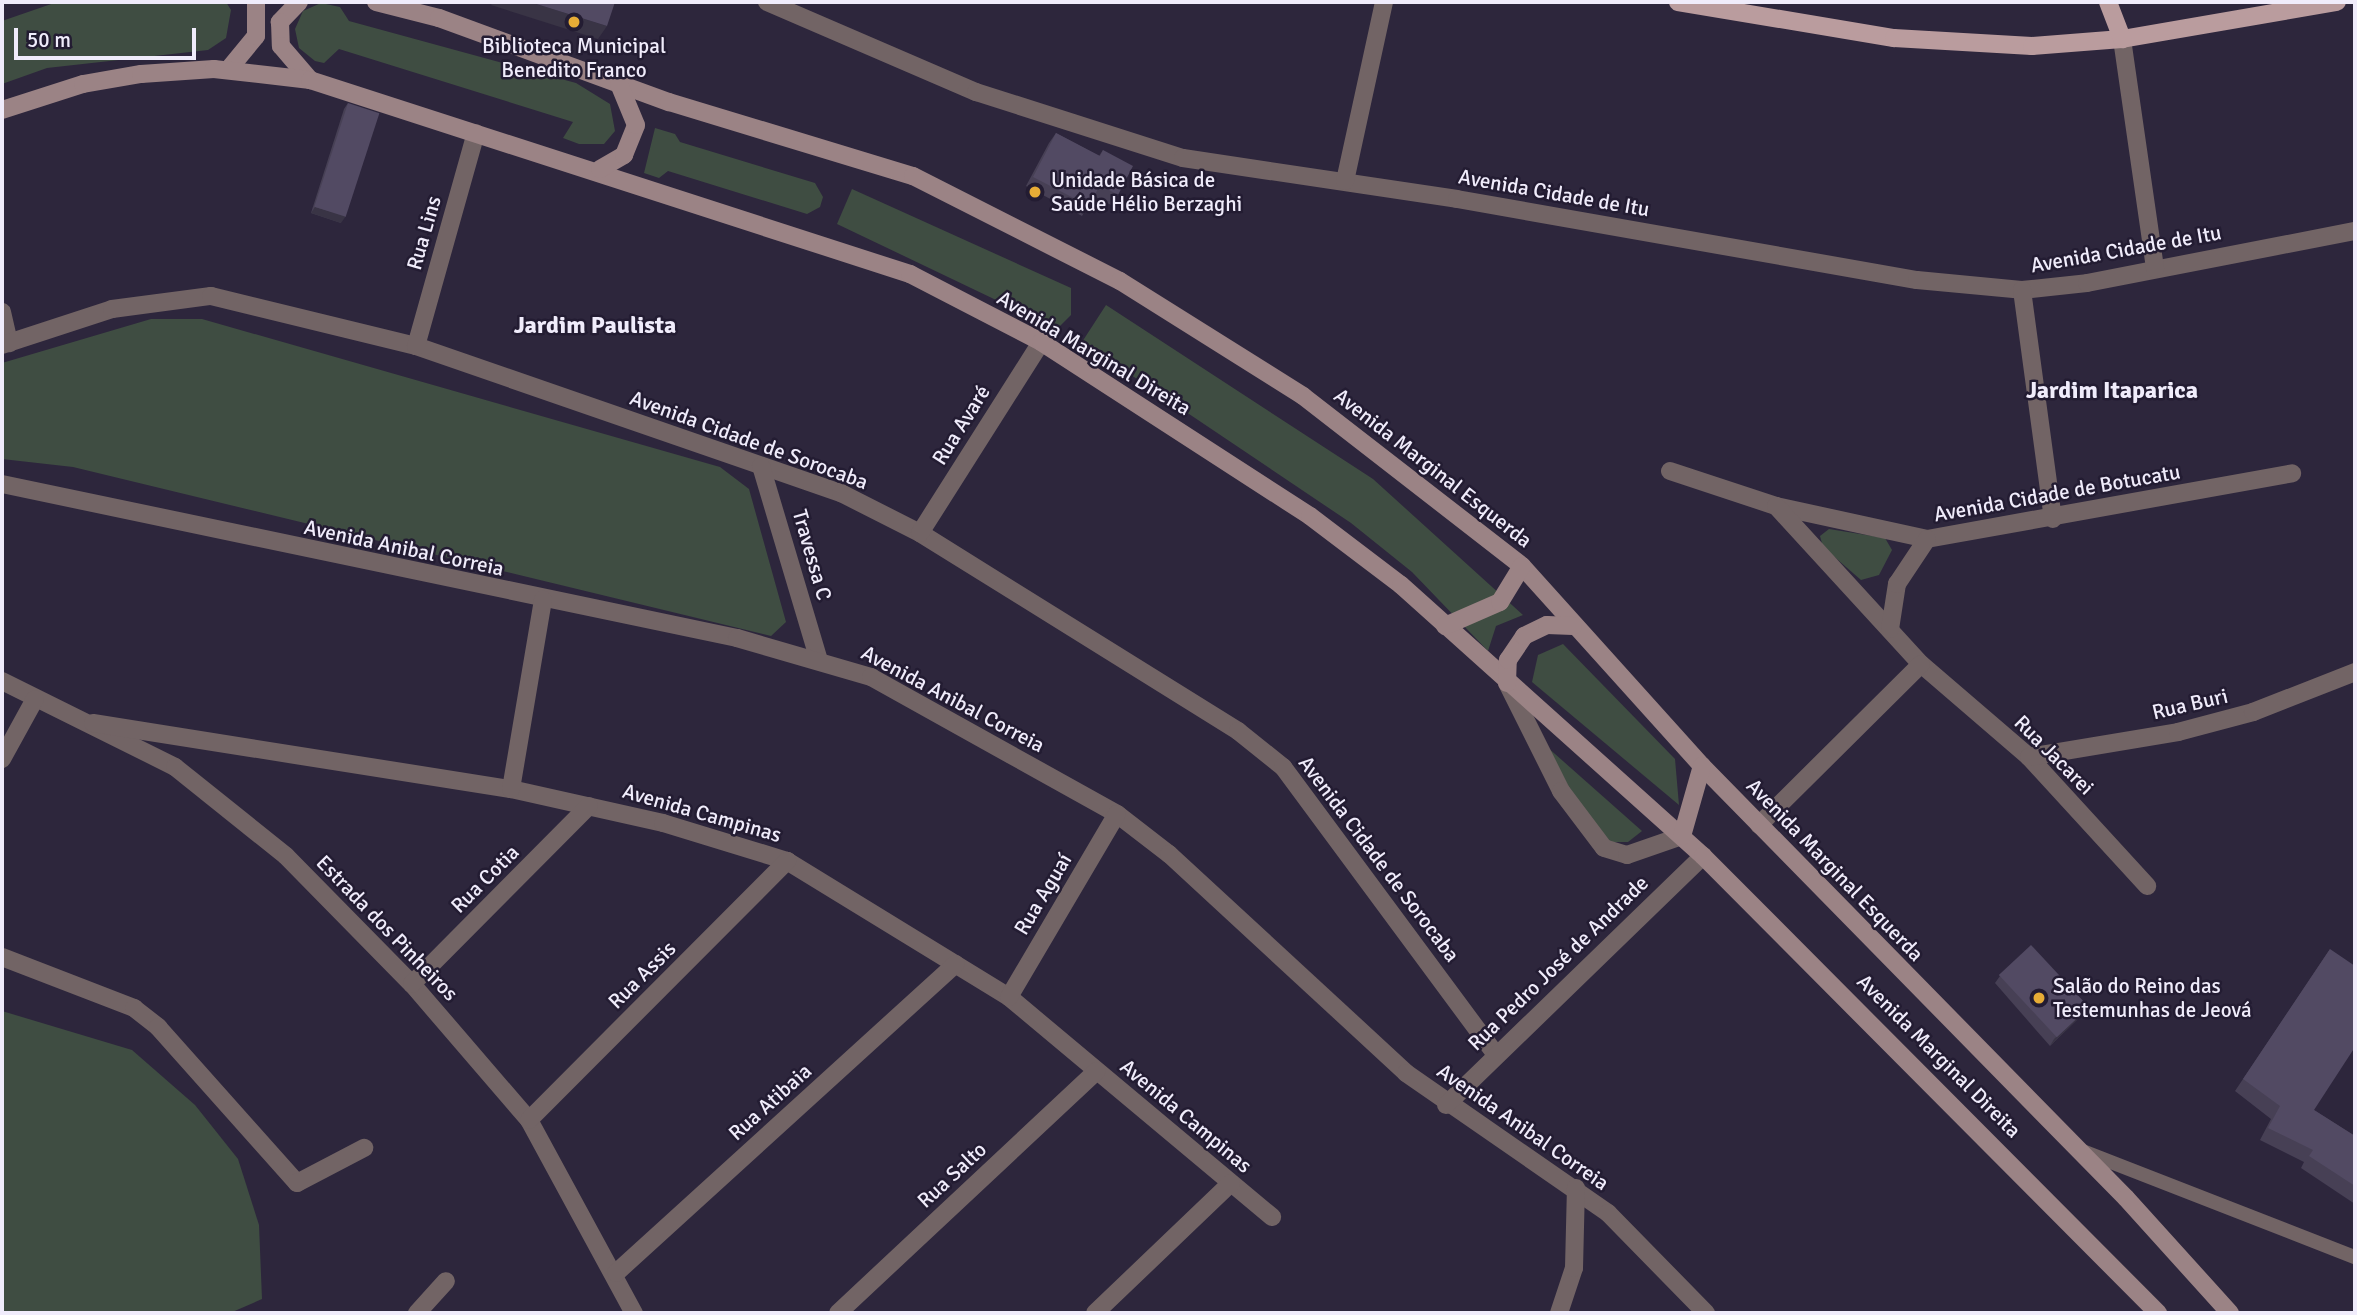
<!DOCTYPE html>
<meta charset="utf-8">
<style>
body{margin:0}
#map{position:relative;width:2357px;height:1315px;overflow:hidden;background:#2d263c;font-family:Signika,sans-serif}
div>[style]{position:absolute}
.green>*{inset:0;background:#3f4d42}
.lane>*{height:14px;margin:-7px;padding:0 7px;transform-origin:7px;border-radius:7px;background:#726465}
.street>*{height:18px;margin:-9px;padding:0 9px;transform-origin:9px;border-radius:9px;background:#726465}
.secondary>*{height:18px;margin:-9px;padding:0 9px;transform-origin:9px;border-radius:9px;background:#9b8385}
.primary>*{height:18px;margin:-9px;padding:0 9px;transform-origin:9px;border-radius:9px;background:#ba9c9e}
.wall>*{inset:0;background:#474055}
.shaded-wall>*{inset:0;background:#393445}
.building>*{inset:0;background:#524a63;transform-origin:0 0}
.dots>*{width:19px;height:19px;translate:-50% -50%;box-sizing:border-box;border:4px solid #231c32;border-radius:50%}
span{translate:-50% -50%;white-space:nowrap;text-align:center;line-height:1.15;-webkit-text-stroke:5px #231c32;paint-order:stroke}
.poi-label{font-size:21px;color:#f0ecfb}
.left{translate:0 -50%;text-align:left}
.street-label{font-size:21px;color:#f0ecfb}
.quarter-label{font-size:24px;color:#f0ecfb;font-weight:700}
.frame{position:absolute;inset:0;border:4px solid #f0ecfb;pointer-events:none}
.scale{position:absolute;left:14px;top:28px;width:182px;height:32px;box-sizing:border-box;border:4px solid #f0ecfb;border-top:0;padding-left:9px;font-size:21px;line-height:24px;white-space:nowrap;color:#f0ecfb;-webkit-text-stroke:5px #231c32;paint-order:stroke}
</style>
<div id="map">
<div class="green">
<i style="clip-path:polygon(57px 2px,226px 2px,231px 10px,226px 38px,208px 50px,47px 68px,2px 84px,2px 21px)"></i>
<i style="clip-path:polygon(321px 3px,340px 7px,349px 21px,576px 83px,610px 104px,615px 131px,604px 144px,579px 144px,563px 138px,573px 122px,339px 49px,324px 63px,315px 61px,299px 48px,295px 29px,303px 11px)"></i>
<i style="clip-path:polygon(655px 128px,675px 134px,680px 142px,815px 183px,823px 197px,820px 207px,807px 214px,668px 171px,659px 178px,644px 173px)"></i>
<i style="clip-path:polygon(852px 189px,1071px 288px,1071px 315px,1057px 329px,837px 224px)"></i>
<i style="clip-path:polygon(1106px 305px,1373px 479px,1523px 615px,1496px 626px,1488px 651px,1412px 572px,1351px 523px,1082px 342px)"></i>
<i style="clip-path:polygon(151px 319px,202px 319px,720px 467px,749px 489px,786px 622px,771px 636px,73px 467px,2px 459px,2px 363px)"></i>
<i style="clip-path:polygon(1829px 529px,1885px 538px,1892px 550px,1879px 575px,1861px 580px,1823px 547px,1820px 536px)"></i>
<i style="clip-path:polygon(1563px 644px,1675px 759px,1679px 805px,1532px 682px,1538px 655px)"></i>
<i style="clip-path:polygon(1546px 746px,1642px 831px,1628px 842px,1609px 842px,1577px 802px)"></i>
<i style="clip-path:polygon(2px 1011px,132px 1050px,195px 1105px,238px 1159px,259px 1225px,262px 1299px,230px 1313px,2px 1313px)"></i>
</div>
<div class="lane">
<i style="left:2080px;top:1150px;width:295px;rotate:21.3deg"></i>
</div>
<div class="street">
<i style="left:767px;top:2px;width:228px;rotate:23.3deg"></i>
<i style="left:976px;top:92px;width:217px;rotate:17.7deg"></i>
<i style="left:1183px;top:158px;width:277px;rotate:8.5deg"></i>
<i style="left:1457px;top:199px;width:467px;rotate:10deg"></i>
<i style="left:1917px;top:280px;width:105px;rotate:5.4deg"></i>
<i style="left:2022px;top:290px;width:65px;rotate:-6.1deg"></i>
<i style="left:2087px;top:283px;width:273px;rotate:-11deg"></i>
<i style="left:2122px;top:39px;width:232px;rotate:81.8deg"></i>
<i style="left:1345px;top:181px;width:183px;rotate:-77.7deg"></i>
<i style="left:2022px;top:290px;width:231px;rotate:82.3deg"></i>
<i style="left:2px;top:312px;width:32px;rotate:77deg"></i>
<i style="left:2px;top:345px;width:116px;rotate:-18.1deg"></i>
<i style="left:112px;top:309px;width:100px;rotate:-7.5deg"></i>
<i style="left:211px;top:296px;width:211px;rotate:13.7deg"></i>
<i style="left:416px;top:346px;width:450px;rotate:19.1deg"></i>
<i style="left:841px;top:493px;width:89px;rotate:26.9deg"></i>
<i style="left:920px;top:533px;width:375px;rotate:31.9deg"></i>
<i style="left:1238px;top:731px;width:58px;rotate:38.7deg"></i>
<i style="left:1283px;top:767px;width:357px;rotate:53.5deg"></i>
<i style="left:416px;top:346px;width:221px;rotate:-74.3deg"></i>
<i style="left:761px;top:466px;width:199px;rotate:73.4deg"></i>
<i style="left:1670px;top:471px;width:112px;rotate:18.3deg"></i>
<i style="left:1776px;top:506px;width:155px;rotate:12.3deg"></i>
<i style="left:1927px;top:539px;width:371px;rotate:-10.2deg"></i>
<i style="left:2px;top:484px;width:751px;rotate:11.83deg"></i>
<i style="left:737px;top:638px;width:140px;rotate:16.2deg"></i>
<i style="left:871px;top:677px;width:282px;rotate:29.1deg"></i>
<i style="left:1117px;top:814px;width:66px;rotate:37.6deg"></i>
<i style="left:1169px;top:854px;width:323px;rotate:42.7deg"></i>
<i style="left:1406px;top:1073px;width:246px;rotate:34.7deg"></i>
<i style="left:1608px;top:1213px;width:140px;rotate:45.6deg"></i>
<i style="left:1776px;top:506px;width:214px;rotate:47.5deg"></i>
<i style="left:1921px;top:664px;width:143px;rotate:40.7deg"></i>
<i style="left:2029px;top:757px;width:175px;rotate:47.5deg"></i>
<i style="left:920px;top:533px;width:226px;rotate:-57.6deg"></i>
<i style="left:1890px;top:629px;width:46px;rotate:-81.2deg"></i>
<i style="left:1897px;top:584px;width:54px;rotate:-56.3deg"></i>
<i style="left:2px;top:681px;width:193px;rotate:26.4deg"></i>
<i style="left:175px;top:767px;width:142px;rotate:38.7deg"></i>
<i style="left:286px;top:856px;width:180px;rotate:45.5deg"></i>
<i style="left:412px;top:984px;width:179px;rotate:49.3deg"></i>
<i style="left:529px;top:1120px;width:220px;rotate:61.5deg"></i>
<i style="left:1507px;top:683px;width:121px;rotate:63.4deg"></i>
<i style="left:1561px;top:791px;width:71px;rotate:53deg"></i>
<i style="left:1604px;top:848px;width:24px;rotate:17deg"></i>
<i style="left:1627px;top:855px;width:58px;rotate:-19.1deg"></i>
<i style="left:93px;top:723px;width:423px;rotate:9deg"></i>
<i style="left:511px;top:789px;width:156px;rotate:12.6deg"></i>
<i style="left:663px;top:823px;width:130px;rotate:17deg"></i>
<i style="left:787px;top:861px;width:260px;rotate:31.5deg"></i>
<i style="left:1009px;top:997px;width:343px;rotate:39.9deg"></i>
<i style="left:2029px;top:757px;width:151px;rotate:-9.5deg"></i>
<i style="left:2178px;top:732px;width:78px;rotate:-14.9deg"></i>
<i style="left:2253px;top:712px;width:110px;rotate:-21.4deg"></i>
<i style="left:2px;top:759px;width:68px;rotate:-61.2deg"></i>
<i style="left:511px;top:789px;width:192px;rotate:-80.4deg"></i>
<i style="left:1759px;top:825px;width:228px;rotate:-44.8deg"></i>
<i style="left:2px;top:957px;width:142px;rotate:21.1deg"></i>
<i style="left:134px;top:1008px;width:31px;rotate:38deg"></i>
<i style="left:158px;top:1027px;width:209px;rotate:48.3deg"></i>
<i style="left:297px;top:1183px;width:76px;rotate:-27.6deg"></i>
<i style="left:412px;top:984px;width:251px;rotate:-45.2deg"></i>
<i style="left:1009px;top:997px;width:212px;rotate:-59.5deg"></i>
<i style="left:1446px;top:1105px;width:358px;rotate:-44.1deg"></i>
<i style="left:529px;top:1120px;width:366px;rotate:-45.1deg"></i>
<i style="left:616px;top:1273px;width:459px;rotate:-42.3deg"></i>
<i style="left:417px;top:1313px;width:43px;rotate:-47.8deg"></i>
<i style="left:838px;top:1313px;width:354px;rotate:-43.1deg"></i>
<i style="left:1095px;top:1313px;width:188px;rotate:-43.7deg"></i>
<i style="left:1559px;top:1313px;width:47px;rotate:-71.6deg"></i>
<i style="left:1574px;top:1268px;width:80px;rotate:-88.6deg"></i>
</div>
<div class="secondary">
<i style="left:299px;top:2px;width:28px;rotate:134deg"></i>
<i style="left:280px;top:22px;width:24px;rotate:88deg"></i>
<i style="left:281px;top:46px;width:45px;rotate:49.5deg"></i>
<i style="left:376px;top:2px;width:65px;rotate:14.3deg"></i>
<i style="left:439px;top:18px;width:245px;rotate:20.1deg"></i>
<i style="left:669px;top:102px;width:255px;rotate:16.9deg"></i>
<i style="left:913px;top:176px;width:232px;rotate:26.9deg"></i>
<i style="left:1120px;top:281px;width:216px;rotate:32.1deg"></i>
<i style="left:1303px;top:396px;width:277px;rotate:37.8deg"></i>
<i style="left:1522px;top:566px;width:269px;rotate:48deg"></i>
<i style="left:1702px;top:766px;width:605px;rotate:45.54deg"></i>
<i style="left:2126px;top:1198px;width:155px;rotate:47.9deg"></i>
<i style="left:228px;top:70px;width:44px;rotate:-50.5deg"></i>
<i style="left:256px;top:36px;width:34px;rotate:-90deg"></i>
<i style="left:2px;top:110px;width:85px;rotate:-17.8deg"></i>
<i style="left:83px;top:84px;width:59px;rotate:-9.8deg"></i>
<i style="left:141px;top:74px;width:73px;rotate:-3.9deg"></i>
<i style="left:214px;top:69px;width:97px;rotate:6.5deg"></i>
<i style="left:310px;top:80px;width:631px;rotate:17.92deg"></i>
<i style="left:910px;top:274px;width:148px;rotate:27.4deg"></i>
<i style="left:1041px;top:342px;width:320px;rotate:32.9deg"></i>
<i style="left:1310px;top:516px;width:114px;rotate:37.2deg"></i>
<i style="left:1401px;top:585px;width:406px;rotate:41.9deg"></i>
<i style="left:1703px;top:856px;width:645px;rotate:45.13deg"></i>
<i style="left:600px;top:169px;width:28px;rotate:-30deg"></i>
<i style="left:624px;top:155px;width:32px;rotate:-68deg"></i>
<i style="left:636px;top:125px;width:44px;rotate:-112.5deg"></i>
<i style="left:1445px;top:626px;width:60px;rotate:-23.6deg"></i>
<i style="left:1500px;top:602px;width:42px;rotate:-58.6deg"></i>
<i style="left:1507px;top:683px;width:23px;rotate:-88deg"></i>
<i style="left:1508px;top:660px;width:29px;rotate:-56deg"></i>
<i style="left:1524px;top:636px;width:25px;rotate:-26deg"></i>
<i style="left:1547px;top:625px;width:26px;rotate:2deg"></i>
<i style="left:1682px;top:836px;width:73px;rotate:-74.1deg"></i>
</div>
<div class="primary">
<i style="left:1678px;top:2px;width:219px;rotate:9.5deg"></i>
<i style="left:1894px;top:38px;width:138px;rotate:3.3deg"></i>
<i style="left:2032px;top:46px;width:90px;rotate:-4.4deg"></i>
<i style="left:2122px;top:39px;width:218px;rotate:-9.8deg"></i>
<i style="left:2108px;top:2px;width:40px;rotate:69deg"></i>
</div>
<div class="wall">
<i style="clip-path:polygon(348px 103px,341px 223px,311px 213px,344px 109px)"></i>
<i style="clip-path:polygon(1056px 133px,1099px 156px,1103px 150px,1118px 195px,1111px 205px,1094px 196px,1082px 216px,1026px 186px,1049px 143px)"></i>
<i style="clip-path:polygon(2330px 949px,2314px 1110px,2355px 1136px,2355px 1204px,2301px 1168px,2304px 1162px,2260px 1140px,2271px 1119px,2235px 1091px)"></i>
<i style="clip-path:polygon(2000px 976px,2089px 1007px,2084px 1013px,2050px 1046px,1995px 983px)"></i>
</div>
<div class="shaded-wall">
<i style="clip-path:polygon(493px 2px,530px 2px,607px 26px,598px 39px,491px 5px)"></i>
<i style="clip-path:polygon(315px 207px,346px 216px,341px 223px,311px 213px)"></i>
<i style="clip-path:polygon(2089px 1007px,2084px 1013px,2050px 1046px,2054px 1039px)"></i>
</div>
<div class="building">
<i style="clip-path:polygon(530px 2px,615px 2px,607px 26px)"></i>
<i style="left:348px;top:103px;width:33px;height:109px;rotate:18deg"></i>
<i style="clip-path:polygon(1056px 133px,1100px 156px,1103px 150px,1133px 166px,1118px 195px,1100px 185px,1089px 206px,1033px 177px)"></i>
<i style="left:2031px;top:945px;width:85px;height:44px;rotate:47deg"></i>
<i style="clip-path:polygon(2330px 949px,2355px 966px,2355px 1047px,2314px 1110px,2355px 1136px,2355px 1186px,2309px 1156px,2313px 1150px,2268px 1128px,2280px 1106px,2243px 1079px)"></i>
</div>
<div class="dots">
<i style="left:574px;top:22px;background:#e7ac36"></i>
<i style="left:1035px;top:192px;background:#e7ac36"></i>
<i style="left:2039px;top:998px;background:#e7ac36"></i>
</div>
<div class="poi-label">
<span style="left:574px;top:58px">Biblioteca Municipal<br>Benedito Franco</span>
<span class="left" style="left:1051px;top:192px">Unidade Básica de<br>Saúde Hélio Berzaghi</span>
<span class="left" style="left:2053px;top:998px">Salão do Reino das<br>Testemunhas de Jeová</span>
</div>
<div class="street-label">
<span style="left:1554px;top:193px;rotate:10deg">Avenida Cidade de Itu</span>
<span style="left:424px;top:233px;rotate:-74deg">Rua Lins</span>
<span style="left:2126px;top:249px;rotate:-10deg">Avenida Cidade de Itu</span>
<span style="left:1094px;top:353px;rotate:31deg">Avenida Marginal Direita</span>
<span style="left:961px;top:425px;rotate:-58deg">Rua Avaré</span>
<span style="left:749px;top:440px;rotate:20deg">Avenida Cidade de Sorocaba</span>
<span style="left:1433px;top:468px;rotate:38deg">Avenida Marginal Esquerda</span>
<span style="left:2057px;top:493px;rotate:-10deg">Avenida Cidade de Botucatu</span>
<span style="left:404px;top:548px;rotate:12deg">Avenida Anibal Correia</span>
<span style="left:812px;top:555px;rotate:74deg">Travessa C</span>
<span style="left:953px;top:699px;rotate:28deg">Avenida Anibal Correia</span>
<span style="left:2190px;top:704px;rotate:-13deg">Rua Buri</span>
<span style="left:2054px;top:755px;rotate:45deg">Rua Jacarei</span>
<span style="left:702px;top:813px;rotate:16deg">Avenida Campinas</span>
<span style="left:1379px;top:859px;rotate:53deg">Avenida Cidade de Sorocaba</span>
<span style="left:1835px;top:870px;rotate:46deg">Avenida Marginal Esquerda</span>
<span style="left:485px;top:879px;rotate:-45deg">Rua Cotia</span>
<span style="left:1043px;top:894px;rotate:-59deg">Rua Aguaí</span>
<span style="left:387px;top:928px;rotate:46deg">Estrada dos Pinheiros</span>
<span style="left:1558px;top:963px;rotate:-44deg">Rua Pedro José de Andrade</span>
<span style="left:642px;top:975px;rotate:-45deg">Rua Assis</span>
<span style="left:1939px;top:1056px;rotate:45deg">Avenida Marginal Direita</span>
<span style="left:770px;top:1102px;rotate:-42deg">Rua Atibaia</span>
<span style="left:1186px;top:1116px;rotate:40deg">Avenida Campinas</span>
<span style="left:1523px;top:1127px;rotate:35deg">Avenida Anibal Correia</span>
<span style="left:952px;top:1175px;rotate:-43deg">Rua Salto</span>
</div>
<div class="quarter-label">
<span style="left:595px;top:326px">Jardim Paulista</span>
<span style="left:2112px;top:391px">Jardim Itaparica</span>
</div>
<div class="frame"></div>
<div class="scale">50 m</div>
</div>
